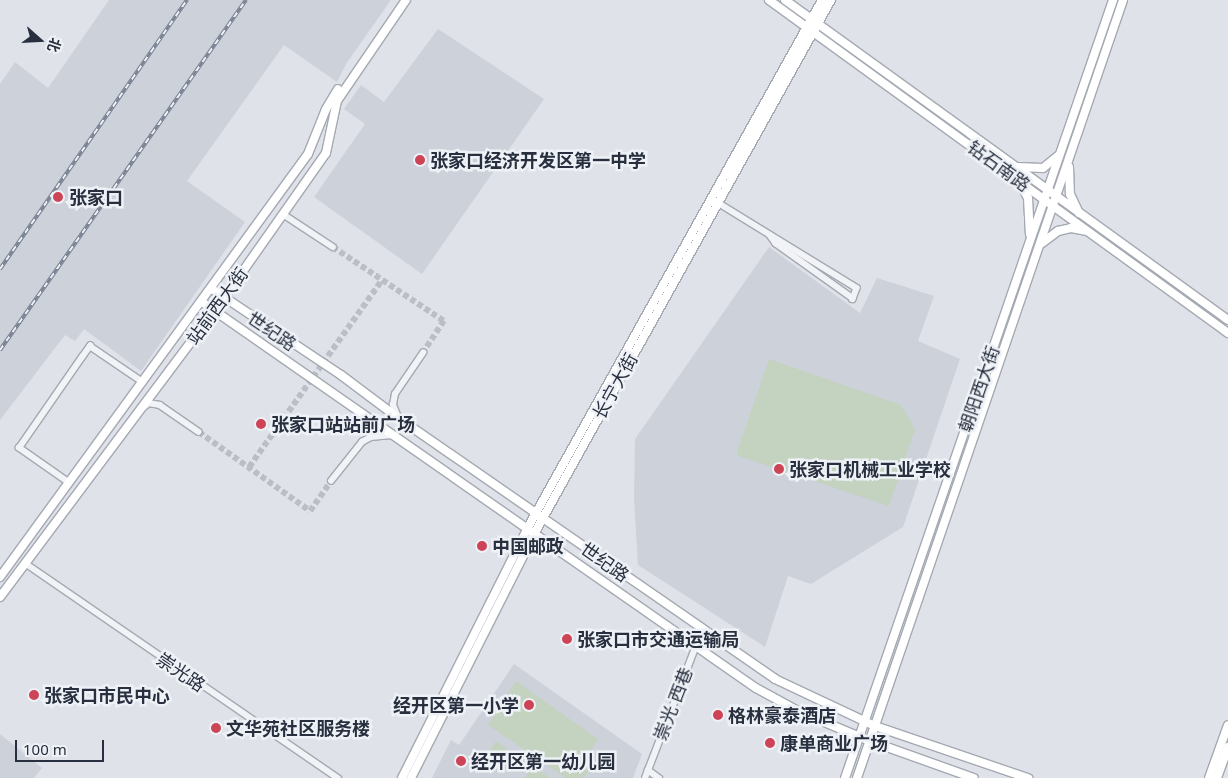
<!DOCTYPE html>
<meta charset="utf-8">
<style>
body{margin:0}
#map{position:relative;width:1228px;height:778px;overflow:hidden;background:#dfe2e8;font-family:"Noto Sans","Noto Sans SC",sans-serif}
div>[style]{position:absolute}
.built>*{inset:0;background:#cdd1da}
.green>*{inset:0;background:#c4d2c0;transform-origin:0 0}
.minor-tunnel>*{height:5.5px;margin-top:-2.75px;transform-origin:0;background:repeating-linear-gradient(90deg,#babec6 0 5.5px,transparent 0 8.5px)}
.roads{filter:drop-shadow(1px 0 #a4a9b2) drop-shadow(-1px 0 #a4a9b2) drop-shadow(0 1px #a4a9b2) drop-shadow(0 -1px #a4a9b2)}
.minor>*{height:5.5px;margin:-2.75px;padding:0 2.75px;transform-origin:2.75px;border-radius:2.75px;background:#f2f3f6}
.major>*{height:8px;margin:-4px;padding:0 4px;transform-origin:4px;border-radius:4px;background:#fff}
.rail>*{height:4px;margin-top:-2px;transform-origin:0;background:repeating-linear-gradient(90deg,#eef1f6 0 5.5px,#788192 0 11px);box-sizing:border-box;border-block:1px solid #788192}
.dots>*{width:14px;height:14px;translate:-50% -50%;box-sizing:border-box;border:2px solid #eef1f6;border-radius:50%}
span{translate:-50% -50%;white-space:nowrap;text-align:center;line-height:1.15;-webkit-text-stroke:5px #eef1f6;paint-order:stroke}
.poi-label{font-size:18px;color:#28303f;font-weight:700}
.left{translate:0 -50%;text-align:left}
.right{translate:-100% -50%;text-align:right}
.street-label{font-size:18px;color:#28303f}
.north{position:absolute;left:15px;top:15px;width:50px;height:50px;-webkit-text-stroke:4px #eef1f6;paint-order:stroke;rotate:109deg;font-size:14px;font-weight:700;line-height:20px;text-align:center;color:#28303f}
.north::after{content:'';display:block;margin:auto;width:18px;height:22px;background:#28303f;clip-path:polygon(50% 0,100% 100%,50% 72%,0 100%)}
.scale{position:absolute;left:15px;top:740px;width:89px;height:22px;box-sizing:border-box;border:2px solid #28303f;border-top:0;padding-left:6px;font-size:15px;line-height:18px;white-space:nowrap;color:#28303f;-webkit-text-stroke:4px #eef1f6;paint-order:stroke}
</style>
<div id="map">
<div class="built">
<i style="clip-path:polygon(109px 0,391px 0,346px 64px,337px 82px,284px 45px,187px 181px,245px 222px,141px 371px,84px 329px,75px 341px,65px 335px,0 420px,0 84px,15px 62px,48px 88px)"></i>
<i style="clip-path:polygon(438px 29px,544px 99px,422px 274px,314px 197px,365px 124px,344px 109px,361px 85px,384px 102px)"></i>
<i style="clip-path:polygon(769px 247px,860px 313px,877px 278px,934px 296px,918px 341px,960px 359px,903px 527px,811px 584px,788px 576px,765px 647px,638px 565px,634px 499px,635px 439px)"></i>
<i style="clip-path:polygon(514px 664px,642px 754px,633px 778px,432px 778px,451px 740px,459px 745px)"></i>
<i style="clip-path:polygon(0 734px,42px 768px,34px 778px,0 778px)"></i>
</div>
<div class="green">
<i style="clip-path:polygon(769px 359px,901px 405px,915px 429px,889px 506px,736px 455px)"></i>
<i style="clip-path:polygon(516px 681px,598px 739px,585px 762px,592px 766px,583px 778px,566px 778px,488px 725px)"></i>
<i style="left:496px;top:741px;width:29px;height:15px;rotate:34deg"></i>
<i style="clip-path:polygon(533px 766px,550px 778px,525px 778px)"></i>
</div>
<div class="minor-tunnel">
<i style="left:333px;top:247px;width:133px;rotate:33.7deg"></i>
<i style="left:444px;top:321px;width:38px;rotate:123deg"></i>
<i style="left:199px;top:432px;width:136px;rotate:35.4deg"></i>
<i style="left:310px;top:511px;width:37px;rotate:-55deg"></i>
<i style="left:249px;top:467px;width:229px;rotate:-54.6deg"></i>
</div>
<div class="roads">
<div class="minor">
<i style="left:717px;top:202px;width:164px;rotate:31.6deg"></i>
<i style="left:857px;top:288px;width:12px;rotate:110deg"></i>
<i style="left:853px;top:299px;width:95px;rotate:-144.5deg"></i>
<i style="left:776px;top:244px;width:10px;rotate:-127deg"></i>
<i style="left:283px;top:214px;width:60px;rotate:33.4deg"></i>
<i style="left:144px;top:407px;width:6px;rotate:-39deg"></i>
<i style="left:149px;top:403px;width:11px;rotate:10deg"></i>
<i style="left:160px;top:405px;width:47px;rotate:34.7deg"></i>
<i style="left:397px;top:415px;width:11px;rotate:-112deg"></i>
<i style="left:393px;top:405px;width:11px;rotate:-80deg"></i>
<i style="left:395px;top:394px;width:50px;rotate:-55.7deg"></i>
<i style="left:331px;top:481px;width:50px;rotate:-51.5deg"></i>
<i style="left:362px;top:442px;width:10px;rotate:-29deg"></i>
<i style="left:371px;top:437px;width:21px;rotate:-5deg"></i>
<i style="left:69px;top:483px;width:61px;rotate:-145deg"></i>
<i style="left:19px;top:448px;width:111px;rotate:-55.3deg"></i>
<i style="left:82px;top:357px;width:14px;rotate:-54deg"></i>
<i style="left:90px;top:346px;width:64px;rotate:34.2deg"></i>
<i style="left:25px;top:563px;width:380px;rotate:34.5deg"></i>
<i style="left:648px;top:770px;width:14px;rotate:36deg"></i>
<i style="left:645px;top:778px;width:142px;rotate:-68.9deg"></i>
<i style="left:696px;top:646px;width:17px;rotate:-54deg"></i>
</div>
<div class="major">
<i style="left:769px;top:0;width:567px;rotate:35.96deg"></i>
<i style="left:785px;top:0;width:546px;rotate:35.84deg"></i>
<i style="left:1017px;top:167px;width:26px;rotate:2deg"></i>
<i style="left:1043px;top:168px;width:19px;rotate:-39deg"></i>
<i style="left:1069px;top:167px;width:27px;rotate:88deg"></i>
<i style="left:1070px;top:194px;width:21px;rotate:65deg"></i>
<i style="left:1020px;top:183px;width:17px;rotate:62deg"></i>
<i style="left:1028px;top:198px;width:36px;rotate:87deg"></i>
<i style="left:1042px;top:243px;width:20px;rotate:-37deg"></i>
<i style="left:1058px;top:231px;width:13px;rotate:-13deg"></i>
<i style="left:1071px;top:228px;width:15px;rotate:11deg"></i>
<i style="left:212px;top:289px;width:155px;rotate:33.7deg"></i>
<i style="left:341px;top:375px;width:70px;rotate:36.9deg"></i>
<i style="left:397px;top:417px;width:460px;rotate:34.7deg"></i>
<i style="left:775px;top:679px;width:110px;rotate:25.2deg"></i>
<i style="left:875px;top:726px;width:162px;rotate:18.8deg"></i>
<i style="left:202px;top:302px;width:675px;rotate:34.87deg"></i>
<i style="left:756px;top:688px;width:50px;rotate:28.6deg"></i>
<i style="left:800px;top:712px;width:76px;rotate:22.5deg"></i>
<i style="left:870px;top:741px;width:110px;rotate:19.6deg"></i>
<i style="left:0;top:577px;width:523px;rotate:-53.94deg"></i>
<i style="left:308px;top:154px;width:48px;rotate:-68.2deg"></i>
<i style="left:326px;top:109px;width:23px;rotate:-59deg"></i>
<i style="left:0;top:597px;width:374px;rotate:-53.2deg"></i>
<i style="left:224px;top:298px;width:177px;rotate:-54.9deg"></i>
<i style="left:326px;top:153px;width:53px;rotate:-78.1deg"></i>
<i style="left:337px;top:101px;width:122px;rotate:-55.7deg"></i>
<i style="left:402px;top:778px;width:279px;rotate:-63.3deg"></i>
<i style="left:527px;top:529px;width:606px;rotate:-60.85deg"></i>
<i style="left:411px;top:778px;width:273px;rotate:-63.2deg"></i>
<i style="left:534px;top:534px;width:611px;rotate:-60.92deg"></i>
<i style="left:845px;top:778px;width:823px;rotate:-70.99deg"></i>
<i style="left:857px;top:778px;width:822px;rotate:-71.12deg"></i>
<i style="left:1209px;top:778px;width:56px;rotate:-70.3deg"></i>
<i style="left:1217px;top:778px;width:33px;rotate:-70deg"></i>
</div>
</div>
<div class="rail">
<i style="left:0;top:269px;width:328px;rotate:-55.2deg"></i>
<i style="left:0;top:350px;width:428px;rotate:-54.9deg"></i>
</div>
<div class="dots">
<i style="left:420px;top:160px;background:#cd4456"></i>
<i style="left:58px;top:197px;background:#cd4456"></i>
<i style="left:261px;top:424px;background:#cd4456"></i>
<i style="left:779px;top:469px;background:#cd4456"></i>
<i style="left:482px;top:546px;background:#cd4456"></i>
<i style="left:567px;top:639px;background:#cd4456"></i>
<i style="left:34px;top:695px;background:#cd4456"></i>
<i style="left:529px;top:705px;background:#cd4456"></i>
<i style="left:718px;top:715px;background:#cd4456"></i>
<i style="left:216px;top:728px;background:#cd4456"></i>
<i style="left:770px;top:743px;background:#cd4456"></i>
<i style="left:461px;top:761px;background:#cd4456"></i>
</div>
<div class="poi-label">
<span class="left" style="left:430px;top:160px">张家口经济开发区第一中学</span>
<span class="left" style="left:69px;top:197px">张家口</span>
<span class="left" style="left:271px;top:424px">张家口站站前广场</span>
<span class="left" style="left:789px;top:469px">张家口机械工业学校</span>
<span class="left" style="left:492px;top:546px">中国邮政</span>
<span class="left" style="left:577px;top:639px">张家口市交通运输局</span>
<span class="left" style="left:44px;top:695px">张家口市民中心</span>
<span class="right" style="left:519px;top:705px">经开区第一小学</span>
<span class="left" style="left:728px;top:715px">格林豪泰酒店</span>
<span class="left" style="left:226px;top:728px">文华苑社区服务楼</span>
<span class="left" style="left:780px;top:743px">康单商业广场</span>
<span class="left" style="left:471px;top:761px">经开区第一幼儿园</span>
</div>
<div class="street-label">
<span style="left:999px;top:166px;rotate:36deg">钻石南路</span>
<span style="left:217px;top:306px;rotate:-54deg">站前西大街</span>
<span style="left:272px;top:331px;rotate:34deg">世纪路</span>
<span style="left:615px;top:386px;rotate:-61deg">长宁大街</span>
<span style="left:979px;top:389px;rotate:-71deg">朝阳西大街</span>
<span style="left:605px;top:562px;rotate:35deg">世纪路</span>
<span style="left:181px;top:672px;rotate:34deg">崇光路</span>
<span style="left:673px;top:704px;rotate:-69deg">崇光 西巷</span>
</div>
<div class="north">北</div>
<div class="scale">100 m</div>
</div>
